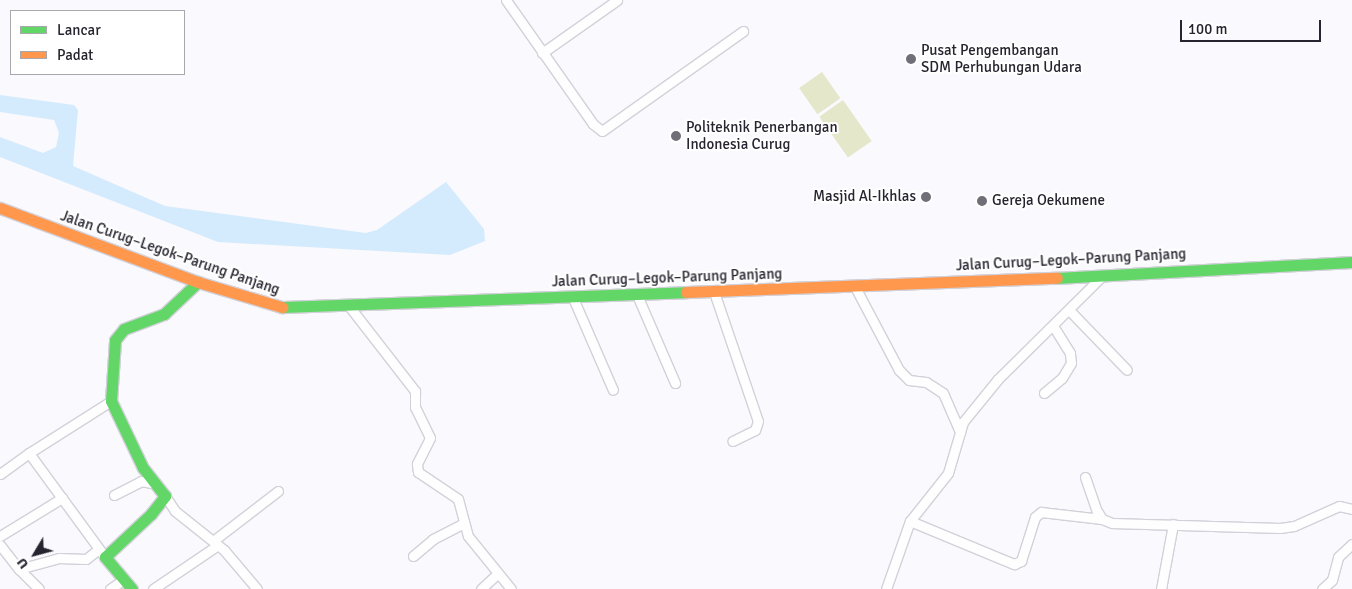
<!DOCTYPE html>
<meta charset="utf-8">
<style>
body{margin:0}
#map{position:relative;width:1352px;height:589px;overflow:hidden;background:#faf9fd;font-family:Signika,sans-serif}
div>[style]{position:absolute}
.green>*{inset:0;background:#e5e7cb;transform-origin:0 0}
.water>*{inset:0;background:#d3ebfd}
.roads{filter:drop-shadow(1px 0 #d2d1d9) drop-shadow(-1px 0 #d2d1d9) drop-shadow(0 1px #d2d1d9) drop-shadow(0 -1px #d2d1d9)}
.street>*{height:9px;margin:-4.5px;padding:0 4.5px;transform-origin:4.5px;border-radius:4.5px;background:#fefeff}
.fast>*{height:11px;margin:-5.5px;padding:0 5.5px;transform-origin:5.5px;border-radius:5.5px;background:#63d668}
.slow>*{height:11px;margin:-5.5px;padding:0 5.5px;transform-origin:5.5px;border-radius:5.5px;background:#ff974d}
.dots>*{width:14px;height:14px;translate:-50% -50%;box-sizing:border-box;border:2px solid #fff;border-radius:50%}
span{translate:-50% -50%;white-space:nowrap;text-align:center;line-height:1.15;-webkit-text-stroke:4px #fff;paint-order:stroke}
.poi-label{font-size:15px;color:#25242f}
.left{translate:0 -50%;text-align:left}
.right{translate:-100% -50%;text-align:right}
.street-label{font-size:15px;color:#25242f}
.legend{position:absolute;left:10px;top:10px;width:175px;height:65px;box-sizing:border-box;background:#fff;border:1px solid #a8a7ac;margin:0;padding:6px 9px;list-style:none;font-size:15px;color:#25242f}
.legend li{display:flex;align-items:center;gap:10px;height:25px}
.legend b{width:25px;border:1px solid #a8a7ac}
.north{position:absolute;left:10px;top:529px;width:50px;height:50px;-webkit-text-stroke:4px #fff;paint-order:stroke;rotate:233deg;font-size:14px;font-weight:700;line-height:20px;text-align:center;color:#25242f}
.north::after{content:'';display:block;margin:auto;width:18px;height:22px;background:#25242f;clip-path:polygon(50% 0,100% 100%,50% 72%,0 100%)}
.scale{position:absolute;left:1180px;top:20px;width:141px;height:22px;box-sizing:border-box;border:2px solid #25242f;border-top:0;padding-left:6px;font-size:15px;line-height:18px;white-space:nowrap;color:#25242f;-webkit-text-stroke:4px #fff;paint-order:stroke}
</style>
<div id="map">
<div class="green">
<i style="left:822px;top:72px;width:32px;height:28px;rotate:55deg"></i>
<i style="left:843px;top:100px;width:50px;height:29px;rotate:55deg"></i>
</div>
<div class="water">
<i style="clip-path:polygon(0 95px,74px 105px,78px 110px,73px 166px,165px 206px,366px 233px,377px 230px,446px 182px,484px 229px,485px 241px,450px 255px,218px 242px,0 157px,0 137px,43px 153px,56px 147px,59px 133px,54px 120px,0 112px)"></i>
</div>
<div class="roads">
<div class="street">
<i style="left:506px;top:0;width:151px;rotate:54.9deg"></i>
<i style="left:593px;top:124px;width:11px;rotate:38deg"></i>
<i style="left:602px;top:131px;width:173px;rotate:-35.3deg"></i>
<i style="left:542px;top:53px;width:92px;rotate:-35.2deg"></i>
<i style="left:854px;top:285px;width:96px;rotate:62.1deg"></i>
<i style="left:899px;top:370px;width:14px;rotate:45deg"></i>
<i style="left:909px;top:380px;width:17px;rotate:7deg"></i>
<i style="left:926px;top:382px;width:20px;rotate:33deg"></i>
<i style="left:943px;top:393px;width:43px;rotate:66.4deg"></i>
<i style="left:714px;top:292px;width:136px;rotate:71.2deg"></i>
<i style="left:758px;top:421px;width:9px;rotate:108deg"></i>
<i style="left:755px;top:430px;width:25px;rotate:154deg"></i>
<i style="left:637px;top:295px;width:96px;rotate:66.6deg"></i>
<i style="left:573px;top:298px;width:100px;rotate:66.5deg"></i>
<i style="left:349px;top:306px;width:108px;rotate:52.2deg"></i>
<i style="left:415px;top:391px;width:16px;rotate:90deg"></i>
<i style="left:415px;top:407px;width:34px;rotate:64deg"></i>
<i style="left:430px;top:438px;width:29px;rotate:117deg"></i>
<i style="left:417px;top:464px;width:8px;rotate:83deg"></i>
<i style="left:418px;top:472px;width:48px;rotate:34deg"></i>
<i style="left:458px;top:499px;width:38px;rotate:75deg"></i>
<i style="left:468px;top:536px;width:68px;rotate:50.9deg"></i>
<i style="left:1069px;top:310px;width:83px;rotate:46deg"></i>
<i style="left:1044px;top:393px;width:23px;rotate:-40deg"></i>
<i style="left:1062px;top:378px;width:17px;rotate:-59deg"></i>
<i style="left:1071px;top:363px;width:10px;rotate:-96deg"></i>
<i style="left:1070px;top:353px;width:31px;rotate:-122deg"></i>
<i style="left:0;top:474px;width:36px;rotate:-36deg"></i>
<i style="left:1085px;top:477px;width:36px;rotate:71deg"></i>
<i style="left:1097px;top:511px;width:9px;rotate:58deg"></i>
<i style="left:1102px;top:519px;width:11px;rotate:22deg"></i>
<i style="left:1112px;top:523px;width:168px;rotate:1.7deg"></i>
<i style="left:1280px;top:528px;width:14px;rotate:-8deg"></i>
<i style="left:1294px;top:526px;width:49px;rotate:-24deg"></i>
<i style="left:1339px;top:506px;width:13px;rotate:13deg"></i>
<i style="left:114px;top:495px;width:30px;rotate:-27deg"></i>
<i style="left:141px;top:481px;width:16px;rotate:11deg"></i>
<i style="left:165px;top:496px;width:18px;rotate:56deg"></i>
<i style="left:175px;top:511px;width:63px;rotate:38.5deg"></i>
<i style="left:224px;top:550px;width:51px;rotate:49.8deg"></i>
<i style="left:910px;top:521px;width:113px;rotate:22.5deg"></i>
<i style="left:1014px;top:564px;width:8px;rotate:-23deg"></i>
<i style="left:1021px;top:561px;width:46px;rotate:-72.3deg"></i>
<i style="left:1035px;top:517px;width:8px;rotate:-40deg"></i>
<i style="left:1041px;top:512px;width:61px;rotate:6.5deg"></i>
<i style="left:0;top:536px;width:73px;rotate:-31.5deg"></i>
<i style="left:213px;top:541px;width:82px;rotate:-37.6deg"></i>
<i style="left:0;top:545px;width:31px;rotate:52deg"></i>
<i style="left:19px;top:569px;width:41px;rotate:-15.4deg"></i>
<i style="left:59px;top:558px;width:27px;rotate:2deg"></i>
<i style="left:86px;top:559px;width:16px;rotate:-38deg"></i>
<i style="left:413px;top:556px;width:26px;rotate:-40deg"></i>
<i style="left:433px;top:539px;width:35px;rotate:-27deg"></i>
<i style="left:105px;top:557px;width:129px;rotate:-126.2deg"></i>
<i style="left:29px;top:453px;width:97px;rotate:-32.4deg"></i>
<i style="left:19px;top:569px;width:28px;rotate:45deg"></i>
<i style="left:110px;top:589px;width:16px;rotate:-35deg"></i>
<i style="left:153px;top:589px;width:78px;rotate:-34.1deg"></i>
<i style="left:481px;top:589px;width:23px;rotate:-43deg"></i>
<i style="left:886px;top:589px;width:72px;rotate:-70.6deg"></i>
<i style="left:910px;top:521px;width:61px;rotate:-51.6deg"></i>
<i style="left:948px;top:473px;width:53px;rotate:-73.6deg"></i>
<i style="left:963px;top:422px;width:55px;rotate:-50.9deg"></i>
<i style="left:998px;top:379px;width:146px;rotate:-44.7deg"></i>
<i style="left:1161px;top:589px;width:66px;rotate:-79.5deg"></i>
<i style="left:1322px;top:589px;width:13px;rotate:-42deg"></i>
<i style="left:1332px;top:580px;width:24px;rotate:-75deg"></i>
<i style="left:1338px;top:557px;width:19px;rotate:-43deg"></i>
</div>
<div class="fast">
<i style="left:1057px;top:278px;width:295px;rotate:-3.1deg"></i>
<i style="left:282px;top:307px;width:404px;rotate:-2.1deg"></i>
<i style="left:132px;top:589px;width:42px;rotate:-130.2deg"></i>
<i style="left:105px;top:557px;width:63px;rotate:-43.1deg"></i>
<i style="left:151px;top:514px;width:23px;rotate:-52deg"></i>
<i style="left:165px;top:496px;width:36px;rotate:-128deg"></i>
<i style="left:143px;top:468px;width:74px;rotate:-115.5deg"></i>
<i style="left:111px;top:401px;width:61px;rotate:-86.2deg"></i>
<i style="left:115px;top:340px;width:14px;rotate:-51deg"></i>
<i style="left:124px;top:329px;width:43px;rotate:-20.6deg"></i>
<i style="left:164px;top:314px;width:47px;rotate:-43.3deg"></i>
</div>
<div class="slow">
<i style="left:0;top:208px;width:211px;rotate:20.5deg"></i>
<i style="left:198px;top:282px;width:88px;rotate:16.6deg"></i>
<i style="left:686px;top:292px;width:371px;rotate:-2.2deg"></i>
</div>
</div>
<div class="dots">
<i style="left:911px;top:59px;background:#706f77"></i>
<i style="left:676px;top:136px;background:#706f77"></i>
<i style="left:926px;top:197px;background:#706f77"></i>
<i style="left:982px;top:201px;background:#706f77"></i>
</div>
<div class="poi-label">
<span class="left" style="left:921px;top:59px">Pusat Pengembangan<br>SDM Perhubungan Udara</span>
<span class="left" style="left:686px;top:136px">Politeknik Penerbangan<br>Indonesia Curug</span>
<span class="right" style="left:916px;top:197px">Masjid Al-Ikhlas</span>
<span class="left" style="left:992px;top:201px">Gereja Oekumene</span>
</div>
<div class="street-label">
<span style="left:170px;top:253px;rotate:19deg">Jalan Curug–Legok–Parung Panjang</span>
<span style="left:1071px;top:260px;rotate:-3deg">Jalan Curug–Legok–Parung Panjang</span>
<span style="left:667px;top:278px;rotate:-2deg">Jalan Curug–Legok–Parung Panjang</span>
</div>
<ul class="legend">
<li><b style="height:6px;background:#63d668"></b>Lancar</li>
<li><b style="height:6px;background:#ff974d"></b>Padat</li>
</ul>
<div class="north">U</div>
<div class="scale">100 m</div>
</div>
